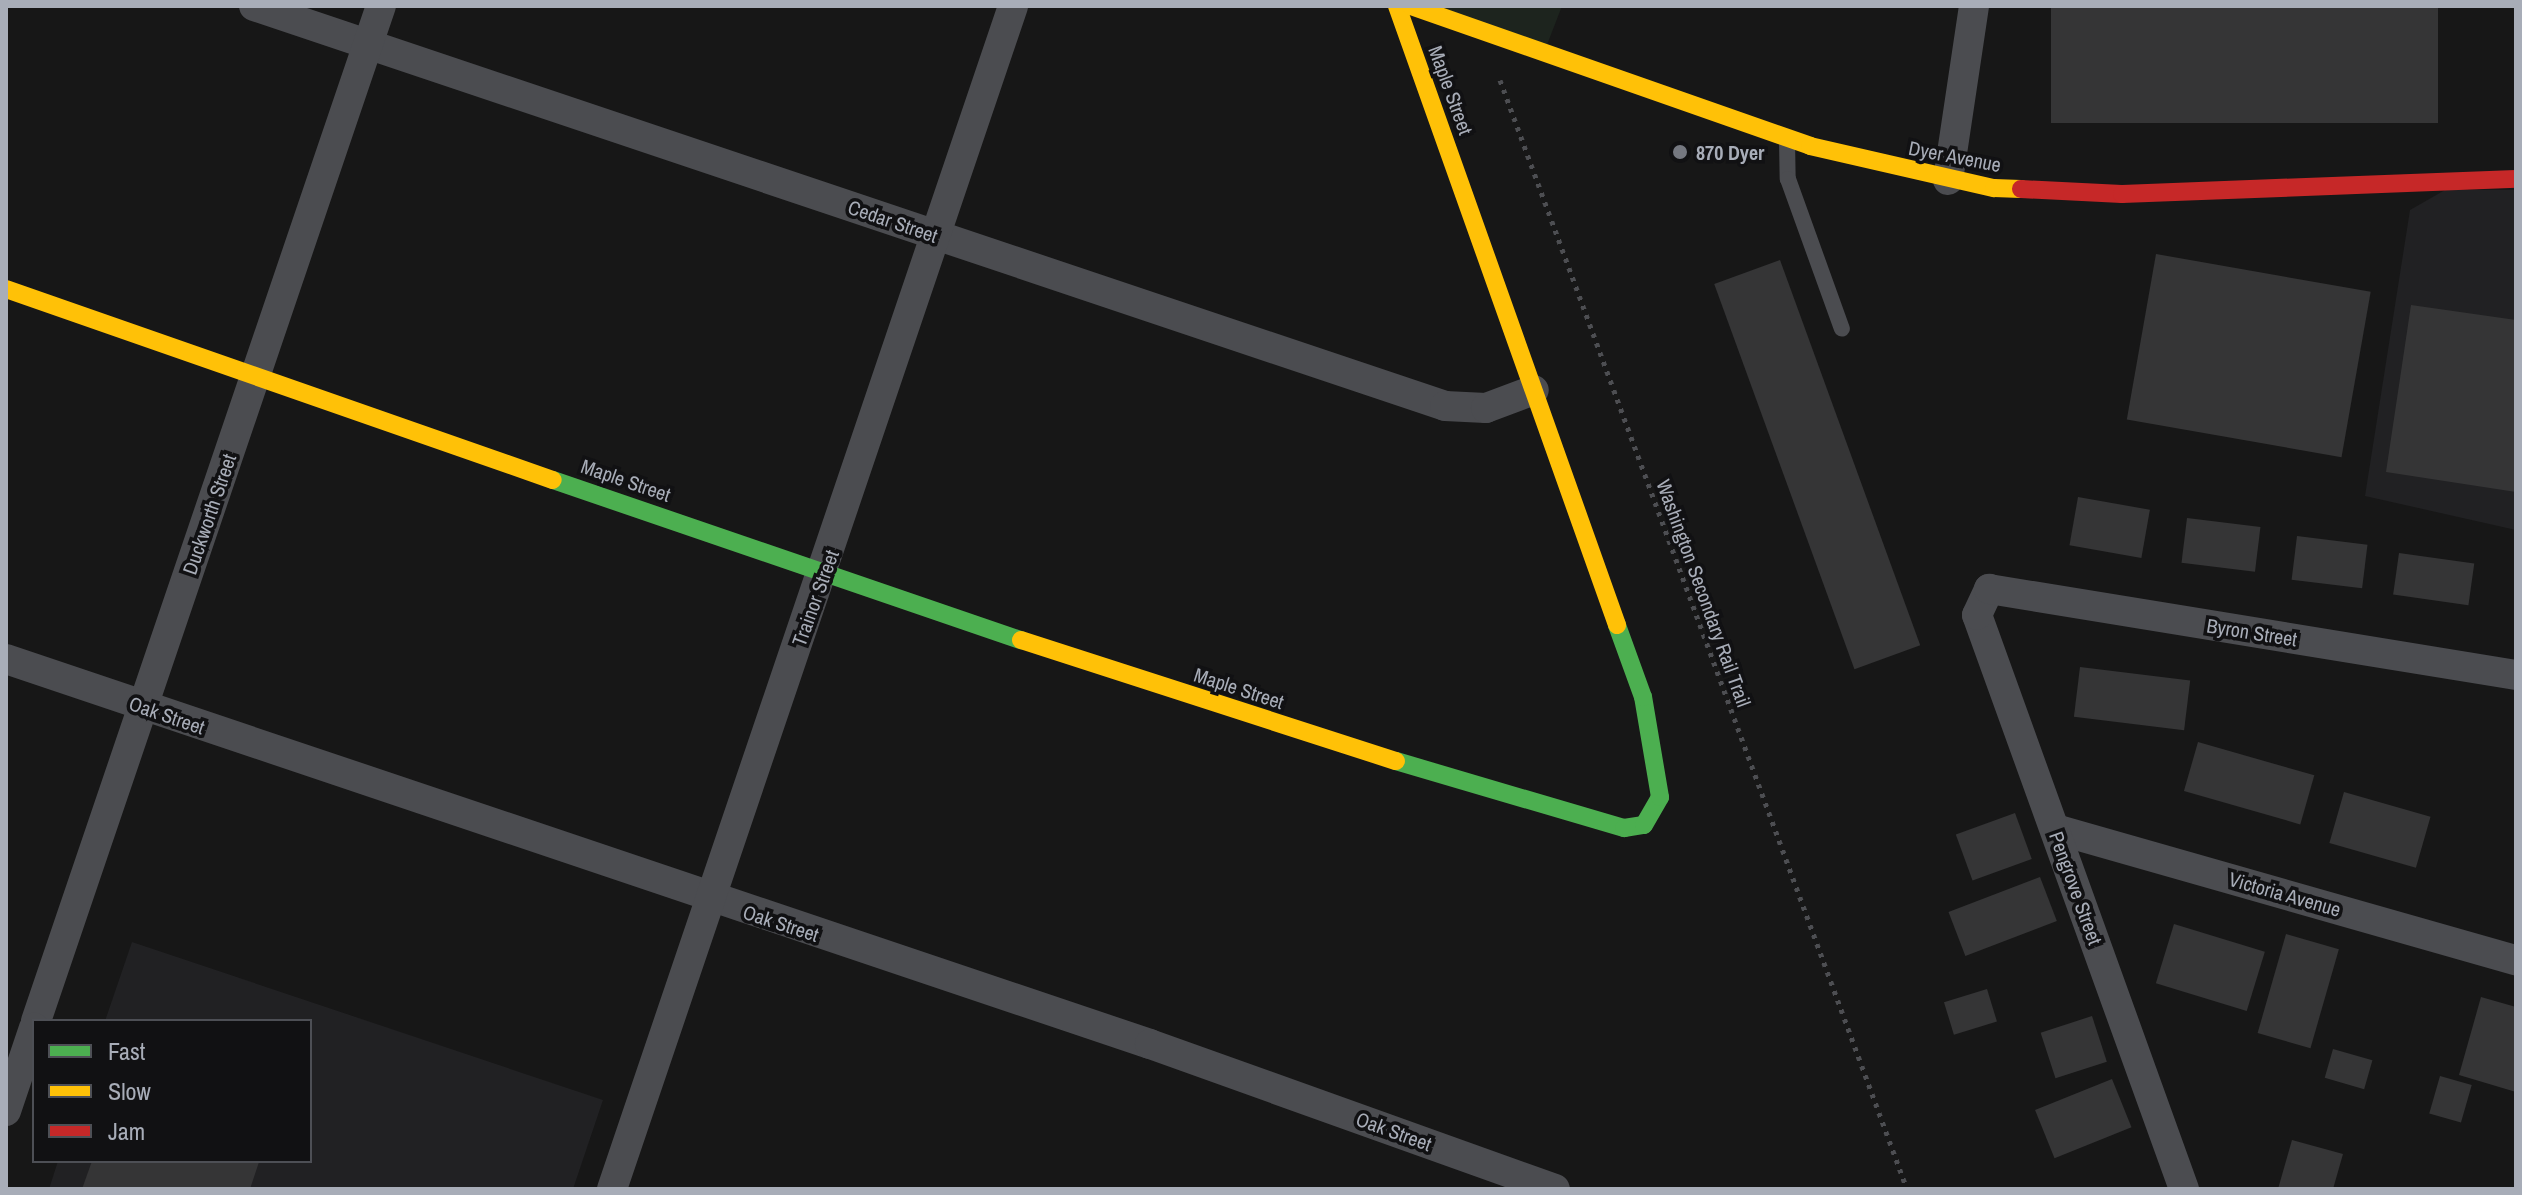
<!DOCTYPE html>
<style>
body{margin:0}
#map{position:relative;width:2522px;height:1195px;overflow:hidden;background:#171717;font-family:"Archivo Narrow",sans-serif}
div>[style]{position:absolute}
.built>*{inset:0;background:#212123}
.green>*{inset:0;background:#1d241e}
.building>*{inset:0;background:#353536;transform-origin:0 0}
.path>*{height:5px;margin-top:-2.5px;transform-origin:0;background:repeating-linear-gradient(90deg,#4d4e52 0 4px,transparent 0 10px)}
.lane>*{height:16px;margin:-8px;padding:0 8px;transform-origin:8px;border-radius:8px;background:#4b4c50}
.street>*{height:30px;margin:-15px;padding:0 15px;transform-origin:15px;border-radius:15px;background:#4b4c50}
.fast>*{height:18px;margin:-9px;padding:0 9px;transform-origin:9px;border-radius:9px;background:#4caf50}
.slow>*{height:18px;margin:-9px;padding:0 9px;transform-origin:9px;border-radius:9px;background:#ffc107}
.jam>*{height:18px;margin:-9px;padding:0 9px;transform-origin:9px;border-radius:9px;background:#c62828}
.dots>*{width:22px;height:22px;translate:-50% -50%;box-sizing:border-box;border:4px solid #111113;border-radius:50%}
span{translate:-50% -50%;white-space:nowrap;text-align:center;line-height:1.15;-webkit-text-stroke:7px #111113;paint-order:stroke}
.street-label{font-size:20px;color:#a8adb8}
.poi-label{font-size:20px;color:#a8adb8;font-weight:700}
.left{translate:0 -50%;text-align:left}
.frame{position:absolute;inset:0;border:8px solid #a8adb8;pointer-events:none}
.legend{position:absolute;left:32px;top:1019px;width:280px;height:144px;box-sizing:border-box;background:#111113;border:2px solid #4d4f55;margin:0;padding:10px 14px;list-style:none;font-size:24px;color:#a8adb8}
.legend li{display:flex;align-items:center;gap:16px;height:40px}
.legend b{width:40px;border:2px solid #4d4f55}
</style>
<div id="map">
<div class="built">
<i style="clip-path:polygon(2445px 190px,2516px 190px,2516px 530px,2365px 496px,2410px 210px)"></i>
<i style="clip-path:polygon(132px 942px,603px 1100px,573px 1189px,49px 1189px,58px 1161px,310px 1161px,310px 1021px,105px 1021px)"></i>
</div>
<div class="green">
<i style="clip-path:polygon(1398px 6px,1562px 6px,1545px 50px)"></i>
</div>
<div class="building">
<i style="left:2051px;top:6px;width:387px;height:117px"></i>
<i style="left:2156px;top:254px;width:218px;height:168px;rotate:10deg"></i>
<i style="left:1780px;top:260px;width:410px;height:70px;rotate:70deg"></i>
<i style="clip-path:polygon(2411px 305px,2516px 320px,2516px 492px,2386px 472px)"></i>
<i style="left:2078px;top:497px;width:73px;height:49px;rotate:10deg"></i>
<i style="left:2187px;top:518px;width:74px;height:45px;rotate:7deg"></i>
<i style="left:2297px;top:536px;width:71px;height:44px;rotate:7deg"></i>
<i style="left:2399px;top:553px;width:76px;height:42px;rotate:8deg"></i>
<i style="left:2080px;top:667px;width:111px;height:50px;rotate:7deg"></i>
<i style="left:2198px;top:742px;width:121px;height:51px;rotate:16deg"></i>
<i style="left:2344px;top:792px;width:90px;height:53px;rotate:16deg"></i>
<i style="left:2015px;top:813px;width:49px;height:63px;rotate:70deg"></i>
<i style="left:2040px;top:877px;width:47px;height:98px;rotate:69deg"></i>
<i style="left:2174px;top:924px;width:95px;height:62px;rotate:17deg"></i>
<i style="left:2286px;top:934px;width:55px;height:103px;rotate:16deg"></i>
<i style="left:1987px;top:989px;width:34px;height:45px;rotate:73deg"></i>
<i style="clip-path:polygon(2481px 997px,2516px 1007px,2516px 1092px,2459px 1075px)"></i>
<i style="left:2092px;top:1016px;width:48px;height:54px;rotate:72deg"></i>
<i style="left:2333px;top:1049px;width:41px;height:30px;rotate:16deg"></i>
<i style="left:2440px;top:1076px;width:33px;height:39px;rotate:16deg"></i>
<i style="left:2112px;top:1079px;width:52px;height:83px;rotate:68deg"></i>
<i style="clip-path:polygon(2292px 1140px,2343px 1154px,2333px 1189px,2278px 1189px)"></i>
<i style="clip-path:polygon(92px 1161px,256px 1161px,259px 1162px,250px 1189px,82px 1189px)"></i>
</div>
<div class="path">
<i style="left:1500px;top:80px;width:1181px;rotate:69.85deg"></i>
</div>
<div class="lane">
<i style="left:1787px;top:140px;width:39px;rotate:89deg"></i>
<i style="left:1788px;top:179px;width:159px;rotate:70.2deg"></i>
</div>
<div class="street">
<i style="left:254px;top:6px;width:1256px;rotate:18.56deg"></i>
<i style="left:1445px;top:406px;width:41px;rotate:2.8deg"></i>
<i style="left:1486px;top:408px;width:51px;rotate:-20.6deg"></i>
<i style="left:1948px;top:180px;width:176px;rotate:-81.5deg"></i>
<i style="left:6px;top:659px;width:1207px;rotate:18.6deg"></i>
<i style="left:1150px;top:1044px;width:430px;rotate:19.7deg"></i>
<i style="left:2055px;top:829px;width:479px;rotate:15.9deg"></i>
<i style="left:36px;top:1021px;width:1072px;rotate:-71.23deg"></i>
<i style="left:6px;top:1111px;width:88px;rotate:-71.4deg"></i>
<i style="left:612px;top:1189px;width:1249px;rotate:-71.27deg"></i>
<i style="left:2184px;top:1189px;width:610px;rotate:-109.83deg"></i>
<i style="left:1977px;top:615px;width:29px;rotate:-65deg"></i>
<i style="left:1989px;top:589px;width:534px;rotate:9.27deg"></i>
</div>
<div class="fast">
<i style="left:553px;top:480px;width:495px;rotate:18.9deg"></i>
<i style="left:1396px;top:761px;width:238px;rotate:16.4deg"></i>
<i style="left:1624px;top:828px;width:20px;rotate:-9deg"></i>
<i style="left:1644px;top:825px;width:32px;rotate:-60deg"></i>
<i style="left:1660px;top:797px;width:101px;rotate:-99.6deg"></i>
<i style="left:1643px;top:697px;width:77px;rotate:-109.9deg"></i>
</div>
<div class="slow">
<i style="left:1397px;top:6px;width:657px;rotate:70.43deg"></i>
<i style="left:1411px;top:6px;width:423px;rotate:19.3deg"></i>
<i style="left:1810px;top:146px;width:189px;rotate:12.9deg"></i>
<i style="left:1994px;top:188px;width:27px;rotate:2deg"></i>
<i style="left:6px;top:289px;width:579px;rotate:19.25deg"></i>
<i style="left:1021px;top:640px;width:394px;rotate:17.9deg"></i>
</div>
<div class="jam">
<i style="left:2021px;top:189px;width:101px;rotate:2.8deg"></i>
<i style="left:2122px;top:194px;width:394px;rotate:-2.2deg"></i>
</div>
<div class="dots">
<i style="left:1680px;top:152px;background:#757880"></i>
</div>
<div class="street-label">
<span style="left:1451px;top:90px;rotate:70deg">Maple Street</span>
<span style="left:1955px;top:156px;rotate:11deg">Dyer Avenue</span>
<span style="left:893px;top:221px;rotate:19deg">Cedar Street</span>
<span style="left:626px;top:480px;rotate:19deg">Maple Street</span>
<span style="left:209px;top:514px;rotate:-71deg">Duckworth Street</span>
<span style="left:1704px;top:593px;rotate:70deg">Washington Secondary Rail Trail</span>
<span style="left:815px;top:598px;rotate:-70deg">Trainor Street</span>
<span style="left:2252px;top:632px;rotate:9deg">Byron Street</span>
<span style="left:1239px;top:688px;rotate:18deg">Maple Street</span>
<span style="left:167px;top:715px;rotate:19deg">Oak Street</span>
<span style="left:2076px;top:888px;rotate:70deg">Pengrove Street</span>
<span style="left:2285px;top:894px;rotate:16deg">Victoria Avenue</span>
<span style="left:781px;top:923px;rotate:18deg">Oak Street</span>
<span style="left:1394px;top:1131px;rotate:20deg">Oak Street</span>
</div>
<div class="poi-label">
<span class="left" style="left:1696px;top:152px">870 Dyer</span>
</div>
<div class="frame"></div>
<ul class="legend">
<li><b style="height:10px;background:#4caf50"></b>Fast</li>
<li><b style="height:10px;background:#ffc107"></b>Slow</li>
<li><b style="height:10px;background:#c62828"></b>Jam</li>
</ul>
</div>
